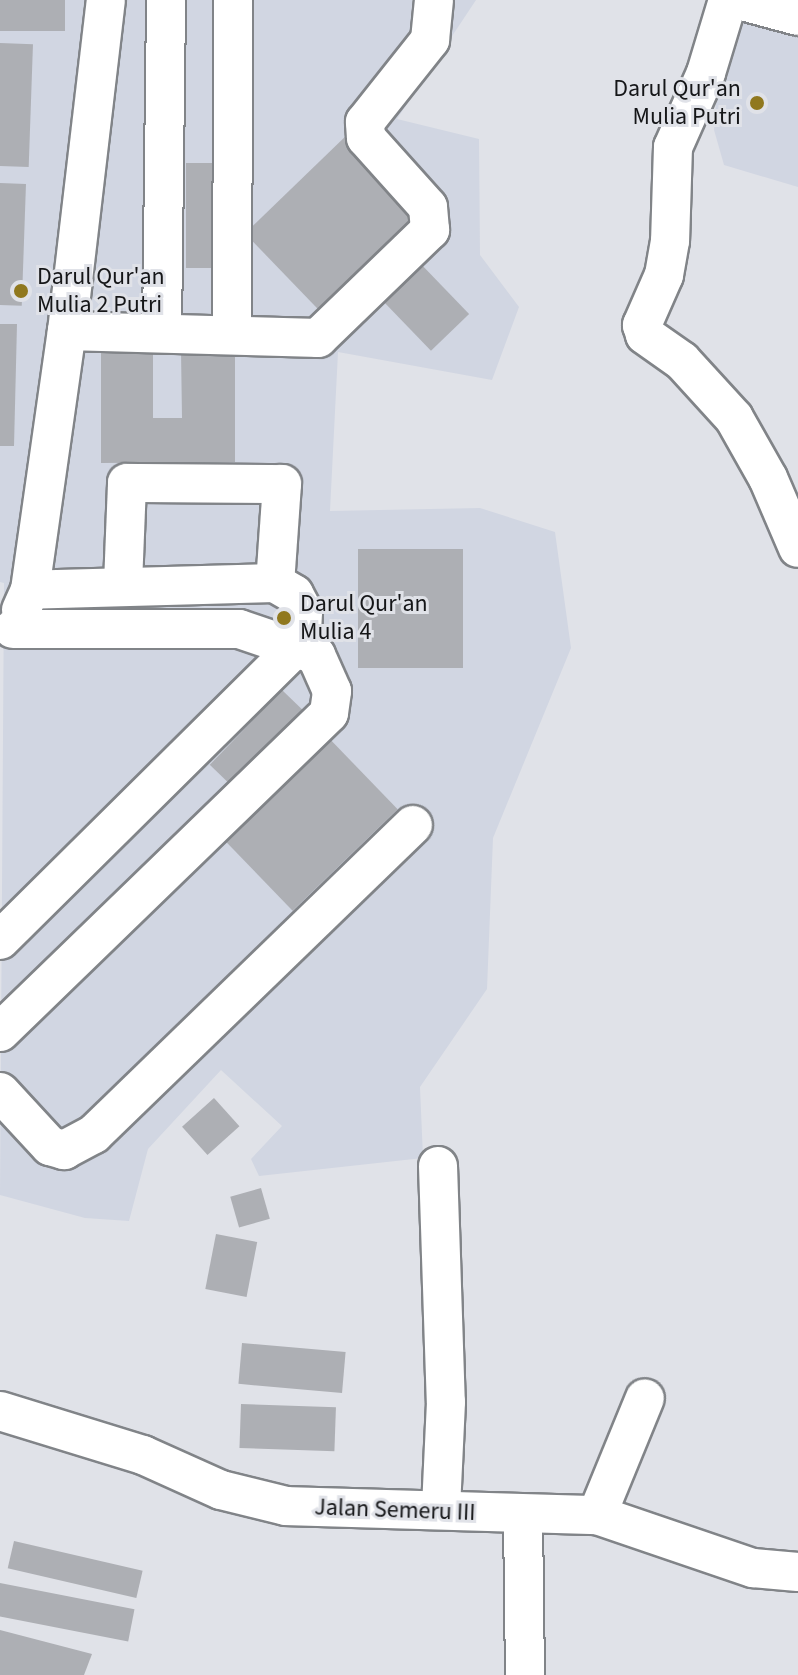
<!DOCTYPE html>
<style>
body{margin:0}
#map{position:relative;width:798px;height:1675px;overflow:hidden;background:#e0e2e8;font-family:"Source Sans 3",sans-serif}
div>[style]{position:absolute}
.built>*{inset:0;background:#d1d6e2}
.building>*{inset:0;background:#adafb4;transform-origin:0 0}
.roads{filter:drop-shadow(2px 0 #818488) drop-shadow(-2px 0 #818488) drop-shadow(0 2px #818488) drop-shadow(0 -2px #818488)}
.minor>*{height:38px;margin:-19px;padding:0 19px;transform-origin:19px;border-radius:19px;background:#fff}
.dots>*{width:22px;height:22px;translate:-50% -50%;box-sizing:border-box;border:4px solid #e0e2e8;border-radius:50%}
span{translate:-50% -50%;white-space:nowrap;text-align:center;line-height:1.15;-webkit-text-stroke:6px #e0e2e8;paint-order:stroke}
.poi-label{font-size:24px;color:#151618}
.right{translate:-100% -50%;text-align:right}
.left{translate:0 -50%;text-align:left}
.street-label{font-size:24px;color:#151618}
</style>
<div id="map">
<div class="built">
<i style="clip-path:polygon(0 0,476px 0,397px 119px,479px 139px,480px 255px,519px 307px,492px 380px,338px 352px,330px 511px,480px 508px,555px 532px,571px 648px,493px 838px,487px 989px,420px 1087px,423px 1158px,259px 1176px,251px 1159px,282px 1126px,221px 1070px,148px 1149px,129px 1221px,85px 1218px,0 1195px,4px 583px,0 582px)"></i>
<i style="clip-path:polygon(738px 0,798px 0,798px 187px,724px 165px,714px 130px,718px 75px)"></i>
</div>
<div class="building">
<i style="left:0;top:0;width:65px;height:31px"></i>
<i style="left:0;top:43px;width:33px;height:123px;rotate:2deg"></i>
<i style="left:350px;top:132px;width:107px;height:146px;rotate:46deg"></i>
<i style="left:186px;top:163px;width:36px;height:105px"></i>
<i style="left:0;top:183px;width:26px;height:122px;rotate:2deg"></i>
<i style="left:417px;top:260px;width:75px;height:53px;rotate:46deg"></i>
<i style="clip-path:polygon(0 324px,17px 324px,14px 446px,0 446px)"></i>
<i style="clip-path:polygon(153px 349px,153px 418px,182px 418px,181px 351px,235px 350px,235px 462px,101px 463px,101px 350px)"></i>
<i style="left:358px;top:549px;width:105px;height:119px"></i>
<i style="left:282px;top:690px;width:36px;height:104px;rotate:44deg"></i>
<i style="left:324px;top:733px;width:106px;height:146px;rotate:46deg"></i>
<i style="left:214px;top:1098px;width:38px;height:43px;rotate:48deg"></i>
<i style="left:261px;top:1188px;width:32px;height:32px;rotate:74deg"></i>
<i style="left:216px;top:1234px;width:42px;height:56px;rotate:11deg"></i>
<i style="left:242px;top:1343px;width:104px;height:41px;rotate:5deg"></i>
<i style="left:241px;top:1404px;width:95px;height:44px;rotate:2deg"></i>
<i style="left:14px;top:1541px;width:132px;height:28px;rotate:13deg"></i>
<i style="left:0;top:1583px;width:137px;height:33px;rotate:11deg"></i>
<i style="clip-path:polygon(0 1630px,92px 1654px,84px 1675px,0 1675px)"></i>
</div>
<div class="roads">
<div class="minor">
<i style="left:728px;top:0;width:76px;rotate:106.8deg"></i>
<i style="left:706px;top:73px;width:81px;rotate:114deg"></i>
<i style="left:673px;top:147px;width:94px;rotate:91.8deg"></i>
<i style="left:670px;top:241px;width:35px;rotate:100deg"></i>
<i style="left:664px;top:275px;width:55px;rotate:113.7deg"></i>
<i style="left:642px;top:325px;width:10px;rotate:73deg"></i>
<i style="left:645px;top:335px;width:45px;rotate:35.1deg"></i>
<i style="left:682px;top:361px;width:77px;rotate:47.6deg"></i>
<i style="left:734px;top:418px;width:69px;rotate:60.5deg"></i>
<i style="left:768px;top:478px;width:76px;rotate:66.8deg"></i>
<i style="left:739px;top:0;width:61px;rotate:15.2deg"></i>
<i style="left:67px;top:331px;width:251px;rotate:1.6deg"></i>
<i style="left:318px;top:338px;width:156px;rotate:-44deg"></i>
<i style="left:430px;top:230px;width:23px;rotate:-95deg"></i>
<i style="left:428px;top:207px;width:93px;rotate:-131.9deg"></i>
<i style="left:366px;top:138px;width:16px;rotate:-94deg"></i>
<i style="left:365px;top:122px;width:105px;rotate:-51.6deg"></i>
<i style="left:430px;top:40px;width:40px;rotate:-84.3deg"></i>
<i style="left:162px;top:331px;width:331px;rotate:-89.3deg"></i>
<i style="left:232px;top:333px;width:333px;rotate:-89.8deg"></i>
<i style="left:123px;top:584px;width:101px;rotate:-87.7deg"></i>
<i style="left:127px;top:483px;width:155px;rotate:0.4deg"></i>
<i style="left:282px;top:484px;width:99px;rotate:94deg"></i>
<i style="left:21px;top:610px;width:22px;rotate:-66deg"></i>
<i style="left:30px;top:590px;width:262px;rotate:-81.9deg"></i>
<i style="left:67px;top:331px;width:333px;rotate:-83.3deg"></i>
<i style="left:0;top:940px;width:415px;rotate:-44.7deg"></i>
<i style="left:295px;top:648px;width:17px;rotate:-66deg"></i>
<i style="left:302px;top:632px;width:21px;rotate:-87deg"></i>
<i style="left:303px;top:611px;width:19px;rotate:-118deg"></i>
<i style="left:294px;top:594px;width:22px;rotate:-150deg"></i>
<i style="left:275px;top:583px;width:245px;rotate:178.4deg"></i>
<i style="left:0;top:1032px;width:458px;rotate:-44.1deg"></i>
<i style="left:329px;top:713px;width:22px;rotate:-82deg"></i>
<i style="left:332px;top:691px;width:39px;rotate:-114deg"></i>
<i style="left:316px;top:655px;width:81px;rotate:-161.3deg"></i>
<i style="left:239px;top:629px;width:226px;rotate:180deg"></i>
<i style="left:0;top:1092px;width:74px;rotate:47.2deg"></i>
<i style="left:50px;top:1146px;width:15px;rotate:16deg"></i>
<i style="left:64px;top:1150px;width:34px;rotate:-28deg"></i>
<i style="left:94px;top:1134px;width:444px;rotate:-44.1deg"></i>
<i style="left:438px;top:1166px;width:236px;rotate:88.1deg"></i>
<i style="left:446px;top:1402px;width:108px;rotate:92.7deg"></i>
<i style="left:0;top:1411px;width:150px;rotate:17.1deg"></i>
<i style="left:143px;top:1455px;width:85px;rotate:24.2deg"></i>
<i style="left:221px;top:1490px;width:67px;rotate:13.8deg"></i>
<i style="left:286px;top:1506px;width:311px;rotate:1.7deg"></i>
<i style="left:597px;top:1515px;width:165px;rotate:18.8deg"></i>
<i style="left:753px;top:1568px;width:45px;rotate:5.1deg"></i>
<i style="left:523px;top:1515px;width:160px;rotate:89.3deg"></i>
<i style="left:597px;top:1515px;width:126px;rotate:-67.7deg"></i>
</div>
</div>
<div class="dots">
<i style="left:757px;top:103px;background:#90781e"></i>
<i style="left:21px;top:291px;background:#90781e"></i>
<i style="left:284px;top:618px;background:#90781e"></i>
</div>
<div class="poi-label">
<span class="right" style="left:741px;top:103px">Darul Qur'an<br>Mulia Putri</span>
<span class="left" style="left:37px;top:291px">Darul Qur'an<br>Mulia 2 Putri</span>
<span class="left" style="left:300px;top:618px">Darul Qur'an<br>Mulia 4</span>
</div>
<div class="street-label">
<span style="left:395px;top:1510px;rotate:2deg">Jalan Semeru III</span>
</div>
</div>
